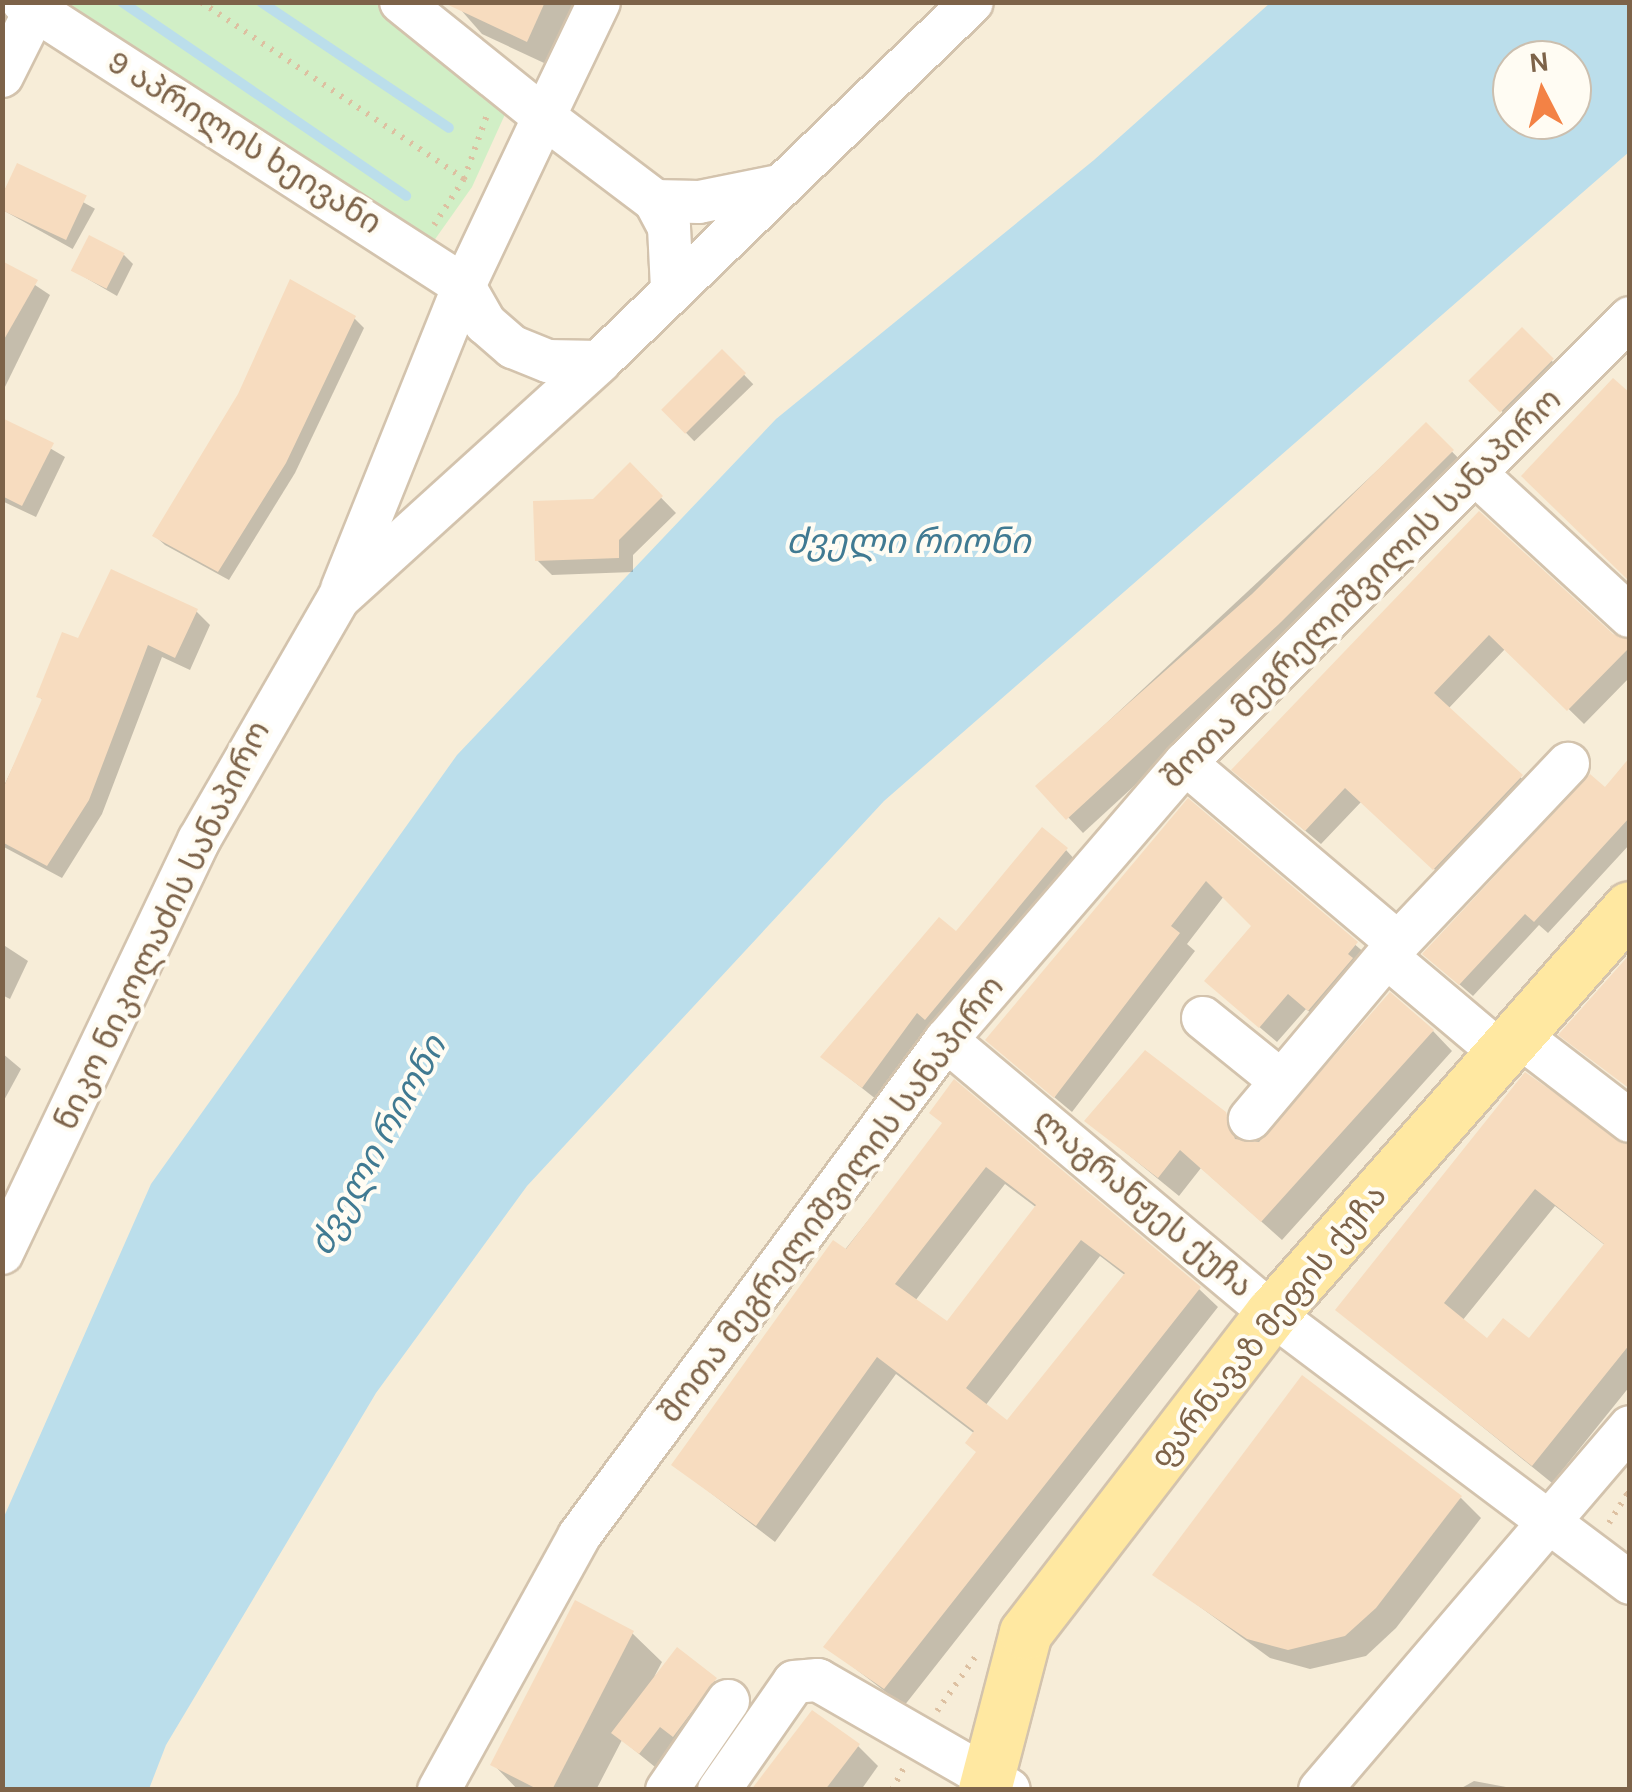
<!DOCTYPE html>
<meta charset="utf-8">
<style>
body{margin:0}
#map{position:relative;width:1632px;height:1792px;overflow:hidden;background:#fef9ea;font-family:Karla,"Noto Sans Georgian",sans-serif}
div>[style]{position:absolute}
.residential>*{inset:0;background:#f7edd8}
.green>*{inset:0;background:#d1efc6}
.water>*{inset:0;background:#bbdeeb}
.shadow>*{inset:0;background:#0003;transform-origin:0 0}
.stream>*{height:10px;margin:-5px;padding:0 5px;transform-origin:5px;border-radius:5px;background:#bbdeeb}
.building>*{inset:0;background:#f7dcbf;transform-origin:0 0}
.path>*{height:6px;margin-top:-3px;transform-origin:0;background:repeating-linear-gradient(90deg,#ddc0a1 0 2.5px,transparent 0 10.5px)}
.roads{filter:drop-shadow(2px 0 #d3c3ad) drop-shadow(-2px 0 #d3c3ad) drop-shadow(0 2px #d3c3ad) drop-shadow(0 -2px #d3c3ad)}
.minor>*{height:42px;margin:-21px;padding:0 21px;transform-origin:21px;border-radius:21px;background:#fff}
.major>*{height:52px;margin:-26px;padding:0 26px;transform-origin:26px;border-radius:26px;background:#ffe8a1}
span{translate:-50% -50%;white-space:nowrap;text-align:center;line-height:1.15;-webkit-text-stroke:8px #fffcf3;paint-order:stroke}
.street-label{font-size:32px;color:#7d6349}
.water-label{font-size:35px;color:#407a92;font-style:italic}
.frame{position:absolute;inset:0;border:5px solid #7d6349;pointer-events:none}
.north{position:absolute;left:1492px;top:40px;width:100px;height:100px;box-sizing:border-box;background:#fffcf3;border:2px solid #cbbfaf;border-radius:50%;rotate:354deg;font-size:28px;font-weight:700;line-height:40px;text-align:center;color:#7d6349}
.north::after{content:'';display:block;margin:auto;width:35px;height:45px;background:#f38245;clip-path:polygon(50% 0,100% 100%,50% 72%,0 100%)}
</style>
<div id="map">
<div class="residential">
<i style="clip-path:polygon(evenodd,3px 3px,1629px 3px,1629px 1789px,3px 1789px,3px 3px,1512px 60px,1572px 60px,1572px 120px,1512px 120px,1512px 60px)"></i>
</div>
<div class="green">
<i style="clip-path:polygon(36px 3px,385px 3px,507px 110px,472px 187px,426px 252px)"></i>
</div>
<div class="water">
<i style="clip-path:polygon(evenodd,1270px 3px,1629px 3px,1629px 152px,884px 801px,527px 1186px,376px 1393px,166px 1745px,149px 1789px,3px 1789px,3px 1519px,151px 1184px,457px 755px,776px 419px,1094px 160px,1270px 3px,1512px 60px,1572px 60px,1572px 120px,1512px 120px,1512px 60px)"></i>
</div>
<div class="shadow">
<i style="clip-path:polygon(454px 2px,588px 2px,557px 69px,482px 34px)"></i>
<i style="left:18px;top:166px;width:88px;height:46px;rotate:29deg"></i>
<i style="clip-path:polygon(124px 255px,133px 264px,117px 296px,74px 271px)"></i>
<i style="clip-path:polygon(2px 263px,50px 295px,2px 393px)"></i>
<i style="clip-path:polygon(354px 318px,364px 328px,295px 473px,229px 580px,165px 545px,155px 536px)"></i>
<i style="left:1522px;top:331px;width:55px;height:71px;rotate:45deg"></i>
<i style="left:722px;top:352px;width:45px;height:82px;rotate:46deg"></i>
<i style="clip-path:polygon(2px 420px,65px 457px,36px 517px,2px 501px)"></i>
<i style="clip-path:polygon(1426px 425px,1467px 467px,1294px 639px,1083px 833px,1039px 786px)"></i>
<i style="clip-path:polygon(630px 466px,676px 513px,633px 555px,633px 572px,552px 575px,537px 560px)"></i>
<i style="clip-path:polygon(1479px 514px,1612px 637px,1630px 641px,1630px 677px,1584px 724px,1506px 648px,1448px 709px,1536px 792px,1449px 883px,1362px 801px,1321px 844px,1250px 784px)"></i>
<i style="clip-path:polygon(196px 611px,210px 625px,190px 670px,162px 657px,102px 814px,62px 878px,2px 846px,2px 790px,44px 702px,39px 696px,79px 641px)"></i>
<i style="clip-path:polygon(1630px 761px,1630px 844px,1548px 933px,1539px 925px,1473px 996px,1438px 966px)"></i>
<i style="clip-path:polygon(1188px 802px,1373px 960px,1326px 1026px,1306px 1009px,1277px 1042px,1224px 997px,1254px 926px,1224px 896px,1187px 944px,1195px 951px,1072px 1112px,1005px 1056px)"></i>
<i style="clip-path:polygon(1066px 850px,1079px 864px,877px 1100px,823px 1057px)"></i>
<i style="clip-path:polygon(2px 944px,28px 961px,10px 999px,2px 995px)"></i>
<i style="clip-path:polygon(1433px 1031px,1452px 1051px,1282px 1240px,1201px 1168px,1179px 1196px,1087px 1121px,1225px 1114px,1246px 1135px,1246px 1147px)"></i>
<i style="clip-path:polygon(2px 1053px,21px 1069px,2px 1104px)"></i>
<i style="clip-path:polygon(evenodd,1526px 1076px,1630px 1146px,1630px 1386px,1552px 1483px,1338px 1310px,1526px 1076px,1555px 1206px,1606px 1246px,1530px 1342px,1488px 1341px,1462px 1321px,1555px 1206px)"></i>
<i style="clip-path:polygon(evenodd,944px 1125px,1199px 1289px,1218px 1307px,904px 1706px,827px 1647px,979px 1453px,975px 1434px,896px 1374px,775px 1542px,674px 1465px,944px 1125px,1005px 1184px,1037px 1208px,948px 1325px,915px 1301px,1005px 1184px,944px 1125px,1100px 1256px,1126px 1276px,1008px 1424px,985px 1406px,1100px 1256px)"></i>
<i style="clip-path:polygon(1461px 1498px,1481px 1518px,1396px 1628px,1366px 1656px,1310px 1669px,1270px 1658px,1155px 1574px)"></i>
<i style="clip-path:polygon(632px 1633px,662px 1662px,654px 1677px,678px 1651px,731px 1695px,676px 1740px,655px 1767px,622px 1740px,596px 1790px,518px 1790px,493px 1764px)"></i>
<i style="clip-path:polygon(858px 1746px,878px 1766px,861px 1790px,755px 1790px)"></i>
<i style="clip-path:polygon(1474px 1781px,1506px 1787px,1508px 1790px,1458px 1790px)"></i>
</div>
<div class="stream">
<i style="left:122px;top:2px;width:344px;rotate:34.3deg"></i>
<i style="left:261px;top:2px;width:226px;rotate:33.8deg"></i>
</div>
<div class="building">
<i style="clip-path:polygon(442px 2px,545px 2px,527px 42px)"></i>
<i style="left:17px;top:163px;width:77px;height:49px;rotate:25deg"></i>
<i style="left:89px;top:235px;width:40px;height:40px;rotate:27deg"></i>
<i style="clip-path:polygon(2px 261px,38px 280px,2px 343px)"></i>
<i style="clip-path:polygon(290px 279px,356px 316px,286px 463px,218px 572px,152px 536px,238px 394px)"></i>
<i style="left:1522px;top:327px;width:45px;height:76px;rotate:45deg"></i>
<i style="left:722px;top:349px;width:34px;height:86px;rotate:45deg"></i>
<i style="clip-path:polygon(1613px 378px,1630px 393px,1630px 582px,1521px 476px)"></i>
<i style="clip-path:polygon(2px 418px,54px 443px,22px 506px,2px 496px)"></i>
<i style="clip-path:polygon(1426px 422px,1454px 450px,1279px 624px,1066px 820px,1035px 786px,1252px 594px)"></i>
<i style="clip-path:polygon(630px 462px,663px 496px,619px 540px,619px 558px,535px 561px,533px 501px,593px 499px)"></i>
<i style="clip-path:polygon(1479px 511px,1613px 634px,1630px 640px,1630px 647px,1567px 711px,1489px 635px,1434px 693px,1523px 775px,1433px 870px,1345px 788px,1305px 831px,1231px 770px)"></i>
<i style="clip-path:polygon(111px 569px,198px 609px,175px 658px,148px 645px,89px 800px,47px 866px,2px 842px,2px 791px,42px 699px,36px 697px,62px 632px,78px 638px)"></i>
<i style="clip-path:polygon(1630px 757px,1630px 817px,1534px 922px,1525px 914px,1459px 985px,1422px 954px,1590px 774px,1605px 787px)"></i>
<i style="clip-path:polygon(1188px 798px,1358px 942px,1348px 954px,1353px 958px,1308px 1011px,1288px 994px,1259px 1028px,1204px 981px,1251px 926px,1206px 881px,1171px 926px,1180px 933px,1054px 1098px,985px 1040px)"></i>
<i style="clip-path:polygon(1042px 827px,1068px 848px,925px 1020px,917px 1013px,862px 1088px,820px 1057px,939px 917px,956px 931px)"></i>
<i style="clip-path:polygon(1630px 954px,1630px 1089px,1558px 1035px)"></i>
<i style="clip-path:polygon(1390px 992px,1434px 1030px,1261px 1222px,1180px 1150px,1158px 1178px,1084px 1121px,1145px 1050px,1226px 1112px,1235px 1139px,1259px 1142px)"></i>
<i style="clip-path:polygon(evenodd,1525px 1072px,1630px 1146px,1630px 1344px,1532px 1466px,1335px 1310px,1525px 1072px,1535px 1189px,1604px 1244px,1529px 1338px,1503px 1318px,1487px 1338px,1444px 1303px,1535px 1189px)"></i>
<i style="clip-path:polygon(evenodd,954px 1079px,1201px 1287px,884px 1689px,823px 1647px,976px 1452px,965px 1443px,974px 1431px,877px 1357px,756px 1526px,671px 1465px,833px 1240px,846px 1249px,942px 1123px,929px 1113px,954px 1079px,986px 1167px,1036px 1205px,947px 1321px,895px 1284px,986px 1167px,954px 1079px,1081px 1240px,1125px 1273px,1007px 1420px,966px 1388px,1081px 1240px)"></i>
<i style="clip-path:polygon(1302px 1375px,1462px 1496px,1376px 1608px,1345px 1636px,1288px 1650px,1247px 1639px,1152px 1575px)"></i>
<i style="clip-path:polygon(575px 1600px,634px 1631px,552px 1790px,539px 1790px,490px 1765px)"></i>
<i style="clip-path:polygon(677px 1647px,717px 1678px,673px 1737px,660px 1727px,639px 1754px,611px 1733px)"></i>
<i style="clip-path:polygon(812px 1710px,860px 1744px,825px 1790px,751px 1790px)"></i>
</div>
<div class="path">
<i style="left:201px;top:2px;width:317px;rotate:33.9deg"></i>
<i style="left:434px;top:225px;width:55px;rotate:-56.9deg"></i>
<i style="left:464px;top:179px;width:68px;rotate:-70.2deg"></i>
<i style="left:1609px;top:1523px;width:36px;rotate:-58deg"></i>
<i style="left:1628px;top:1493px;width:6px;rotate:-141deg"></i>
<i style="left:937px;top:1711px;width:67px;rotate:-54.7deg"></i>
<i style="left:892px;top:1790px;width:24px;rotate:-62deg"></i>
</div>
<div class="roads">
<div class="minor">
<i style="left:23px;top:2px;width:525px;rotate:32.78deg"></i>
<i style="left:464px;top:286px;width:43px;rotate:60.4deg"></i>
<i style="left:485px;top:323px;width:37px;rotate:41deg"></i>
<i style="left:513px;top:347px;width:38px;rotate:22deg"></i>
<i style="left:548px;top:361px;width:51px;rotate:1.1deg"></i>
<i style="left:401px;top:2px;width:184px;rotate:38.8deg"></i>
<i style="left:544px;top:117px;width:127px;rotate:-64.4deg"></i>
<i style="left:2px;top:76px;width:74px;rotate:-63.4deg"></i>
<i style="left:655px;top:201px;width:44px;rotate:1.3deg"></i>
<i style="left:699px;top:202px;width:81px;rotate:-11.4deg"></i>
<i style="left:1477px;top:475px;width:208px;rotate:42.7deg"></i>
<i style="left:342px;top:589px;width:327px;rotate:-68.1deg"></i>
<i style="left:464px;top:286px;width:187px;rotate:-64.7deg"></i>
<i style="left:544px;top:117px;width:139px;rotate:37.1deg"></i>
<i style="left:655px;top:201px;width:30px;rotate:62deg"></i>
<i style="left:669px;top:227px;width:62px;rotate:87.2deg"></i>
<i style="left:1185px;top:763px;width:279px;rotate:40.2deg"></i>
<i style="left:1398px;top:943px;width:230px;rotate:130.1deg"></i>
<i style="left:1398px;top:943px;width:247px;rotate:-46.5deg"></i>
<i style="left:1387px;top:957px;width:149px;rotate:40.1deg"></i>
<i style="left:1203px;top:1018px;width:100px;rotate:38.9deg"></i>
<i style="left:1518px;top:1035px;width:141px;rotate:37.5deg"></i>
<i style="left:946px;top:1040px;width:426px;rotate:40deg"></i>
<i style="left:1272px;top:1314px;width:448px;rotate:36.9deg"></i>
<i style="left:2px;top:1253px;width:458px;rotate:-64.5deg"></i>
<i style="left:199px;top:840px;width:280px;rotate:-60deg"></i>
<i style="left:339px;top:598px;width:351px;rotate:-42.2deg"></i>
<i style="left:599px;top:362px;width:518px;rotate:-43.98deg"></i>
<i style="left:439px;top:1790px;width:290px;rotate:-61.1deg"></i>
<i style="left:579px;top:1536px;width:617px;rotate:-53.5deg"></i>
<i style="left:946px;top:1040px;width:366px;rotate:-49.2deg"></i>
<i style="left:1185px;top:763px;width:629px;rotate:-45deg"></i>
<i style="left:667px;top:1790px;width:108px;rotate:-55.6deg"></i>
<i style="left:719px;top:1790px;width:131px;rotate:-55.2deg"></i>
<i style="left:794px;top:1682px;width:24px;rotate:-5deg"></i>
<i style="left:818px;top:1680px;width:220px;rotate:29.9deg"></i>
<i style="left:1320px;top:1790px;width:477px;rotate:-49.5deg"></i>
</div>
<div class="major">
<i style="left:985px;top:1790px;width:162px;rotate:-75.4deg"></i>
<i style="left:1026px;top:1633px;width:403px;rotate:-52.4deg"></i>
<i style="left:1272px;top:1314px;width:541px;rotate:-48.6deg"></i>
</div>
</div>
<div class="street-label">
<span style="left:244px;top:143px;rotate:32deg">9 აპრილის ხეივანი</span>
<span style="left:1362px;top:589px;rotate:-45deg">შოთა მეგრელიშვილის სანაპირო</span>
<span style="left:163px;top:926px;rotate:-64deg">ნიკო ნიკოლაძის სანაპირო</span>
<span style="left:832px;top:1200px;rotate:-53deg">შოთა მეგრელიშვილის სანაპირო</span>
<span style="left:1143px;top:1204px;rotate:40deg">ლაგრანჟეს ქუჩა</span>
<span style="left:1269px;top:1327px;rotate:-51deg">ფარნავაზ მეფის ქუჩა</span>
</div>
<div class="water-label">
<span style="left:908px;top:542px">ძველი რიონი</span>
<span style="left:378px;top:1146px;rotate:-61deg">ძველი რიონი</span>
</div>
<div class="frame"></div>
<div class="north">N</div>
</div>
